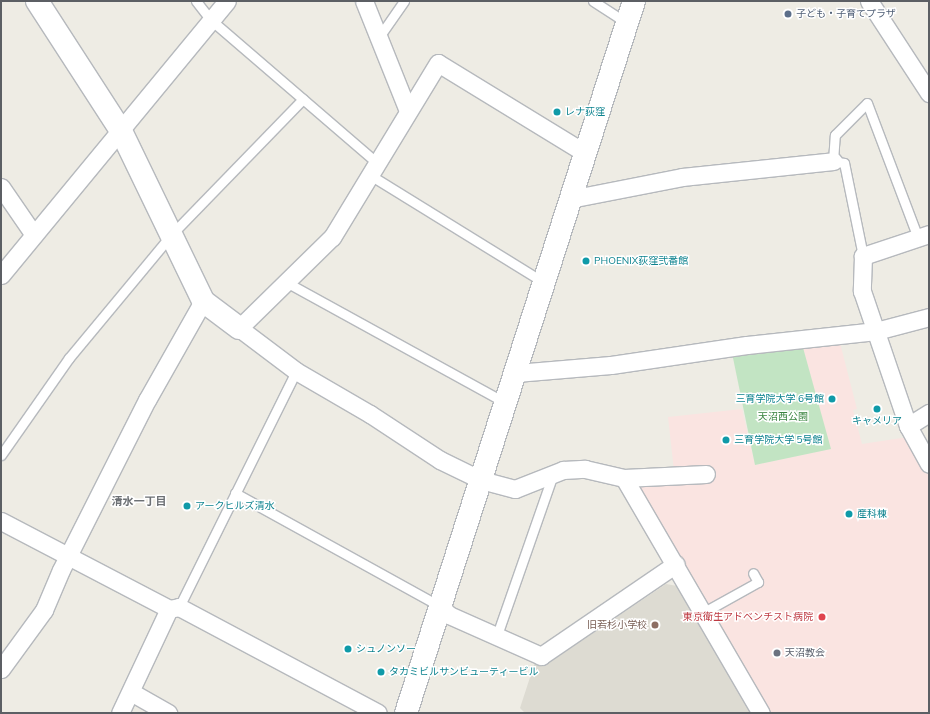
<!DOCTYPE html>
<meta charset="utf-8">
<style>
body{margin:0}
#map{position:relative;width:930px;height:714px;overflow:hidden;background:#eeece4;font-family:Mulish,"Noto Sans JP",sans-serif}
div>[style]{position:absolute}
.education>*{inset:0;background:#dddbd2}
.medical>*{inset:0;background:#fae4e1}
.green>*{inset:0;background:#c2e4c3}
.roads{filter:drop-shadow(1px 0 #b6b9bd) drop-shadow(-1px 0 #b6b9bd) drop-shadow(0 1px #b6b9bd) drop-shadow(0 -1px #b6b9bd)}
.lane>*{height:9px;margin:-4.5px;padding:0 4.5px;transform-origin:4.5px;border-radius:4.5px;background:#fff}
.street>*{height:17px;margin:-8.5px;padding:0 8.5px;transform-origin:8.5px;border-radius:8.5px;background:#fff}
.secondary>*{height:22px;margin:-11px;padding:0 11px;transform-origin:11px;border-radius:11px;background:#fff}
.dots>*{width:11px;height:11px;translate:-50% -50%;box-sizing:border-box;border:2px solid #fff;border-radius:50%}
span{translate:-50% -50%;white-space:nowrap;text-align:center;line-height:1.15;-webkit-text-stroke:3px #fff;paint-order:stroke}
.service-label{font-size:10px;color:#4e5e75}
.left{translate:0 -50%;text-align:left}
.culture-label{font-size:10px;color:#0d838f}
.right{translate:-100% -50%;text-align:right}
.park-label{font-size:10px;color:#3a8440}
.health-label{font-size:10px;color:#be3a42}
.education-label{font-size:10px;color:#785e54}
.worship-label{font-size:10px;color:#5b616d}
.neighbourhood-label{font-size:11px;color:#6d7175;font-weight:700}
.frame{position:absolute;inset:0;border:2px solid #5c5f64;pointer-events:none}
</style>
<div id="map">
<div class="education">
<i style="clip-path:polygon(666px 584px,683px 587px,754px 713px,525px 713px,520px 708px,535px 662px,544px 666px)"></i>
</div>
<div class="medical">
<i style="clip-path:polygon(839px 339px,857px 409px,853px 410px,862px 444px,908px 437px,929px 475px,929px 713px,771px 713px,639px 488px,643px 482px,674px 471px,668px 417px,742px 409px,755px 465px,830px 449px,802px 344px)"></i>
</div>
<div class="green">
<i style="clip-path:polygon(802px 344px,831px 449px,755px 465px,732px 353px)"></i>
</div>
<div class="roads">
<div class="lane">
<i style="left:196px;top:1px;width:24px;rotate:52deg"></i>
<i style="left:211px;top:20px;width:219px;rotate:40.7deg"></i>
<i style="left:593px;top:1px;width:40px;rotate:32.9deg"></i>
<i style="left:379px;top:37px;width:44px;rotate:-55.2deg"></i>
<i style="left:370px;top:175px;width:203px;rotate:31.7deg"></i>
<i style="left:863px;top:256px;width:95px;rotate:-101.5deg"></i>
<i style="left:844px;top:163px;width:11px;rotate:-170deg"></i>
<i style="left:833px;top:161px;width:26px;rotate:-86deg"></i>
<i style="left:835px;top:135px;width:45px;rotate:-45deg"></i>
<i style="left:867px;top:103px;width:144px;rotate:69.3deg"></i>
<i style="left:286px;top:282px;width:251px;rotate:28.8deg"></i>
<i style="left:1px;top:455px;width:118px;rotate:-55deg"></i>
<i style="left:69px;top:358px;width:161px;rotate:-50.3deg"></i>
<i style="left:172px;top:234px;width:188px;rotate:-45.9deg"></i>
<i style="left:235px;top:493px;width:234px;rotate:28.9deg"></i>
<i style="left:179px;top:607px;width:263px;rotate:-63.6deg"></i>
<i style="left:704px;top:612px;width:62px;rotate:-29.1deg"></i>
<i style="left:758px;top:582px;width:10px;rotate:-119deg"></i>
<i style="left:497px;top:635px;width:170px;rotate:-70.8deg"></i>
</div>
<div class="street">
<i style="left:364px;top:1px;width:118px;rotate:68.2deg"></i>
<i style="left:869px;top:1px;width:110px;rotate:56.9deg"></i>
<i style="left:585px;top:153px;width:172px;rotate:-148.5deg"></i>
<i style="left:438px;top:63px;width:204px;rotate:121.3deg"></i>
<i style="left:332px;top:237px;width:130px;rotate:135.6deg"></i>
<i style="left:239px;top:328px;width:71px;rotate:37deg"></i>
<i style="left:296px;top:371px;width:86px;rotate:30.2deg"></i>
<i style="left:370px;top:414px;width:84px;rotate:33.3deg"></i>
<i style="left:440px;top:460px;width:46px;rotate:26deg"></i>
<i style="left:481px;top:480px;width:35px;rotate:15deg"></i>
<i style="left:515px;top:489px;width:52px;rotate:-21.6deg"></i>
<i style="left:563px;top:470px;width:22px;rotate:-3deg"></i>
<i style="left:585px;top:469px;width:40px;rotate:13deg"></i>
<i style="left:624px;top:478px;width:272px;rotate:59.8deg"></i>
<i style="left:1px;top:187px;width:58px;rotate:55.5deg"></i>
<i style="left:570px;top:199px;width:114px;rotate:-11.1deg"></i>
<i style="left:682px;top:177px;width:152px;rotate:-6deg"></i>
<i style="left:929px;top:234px;width:70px;rotate:161.6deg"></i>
<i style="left:863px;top:256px;width:35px;rotate:92deg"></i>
<i style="left:862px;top:291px;width:143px;rotate:71.2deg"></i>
<i style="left:908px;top:426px;width:43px;rotate:61.1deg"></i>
<i style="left:1px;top:275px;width:355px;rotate:-50.5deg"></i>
<i style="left:516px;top:373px;width:95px;rotate:-4.8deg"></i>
<i style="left:611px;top:365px;width:137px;rotate:-8.4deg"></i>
<i style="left:747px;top:345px;width:130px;rotate:-6.2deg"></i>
<i style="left:876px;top:331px;width:55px;rotate:-14.8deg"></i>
<i style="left:908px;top:426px;width:25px;rotate:-32deg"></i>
<i style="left:624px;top:478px;width:82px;rotate:-2.8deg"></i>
<i style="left:1px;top:521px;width:190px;rotate:27.6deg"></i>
<i style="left:169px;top:609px;width:10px;rotate:-11deg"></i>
<i style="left:179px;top:607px;width:225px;rotate:28deg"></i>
<i style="left:440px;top:606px;width:13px;rotate:45deg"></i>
<i style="left:449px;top:615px;width:101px;rotate:24deg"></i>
<i style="left:541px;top:656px;width:163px;rotate:-34.3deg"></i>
<i style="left:1px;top:669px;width:73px;rotate:-53.9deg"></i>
<i style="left:44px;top:610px;width:43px;rotate:-67deg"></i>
<i style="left:61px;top:570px;width:191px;rotate:-63.2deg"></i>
<i style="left:147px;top:400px;width:114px;rotate:-60.5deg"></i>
<i style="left:131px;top:692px;width:43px;rotate:29.6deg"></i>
<i style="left:120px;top:713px;width:115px;rotate:-64.8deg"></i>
</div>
<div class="secondary">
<i style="left:37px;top:1px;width:155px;rotate:57.1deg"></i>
<i style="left:121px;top:131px;width:189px;rotate:64.2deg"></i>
<i style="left:203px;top:301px;width:45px;rotate:36.9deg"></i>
<i style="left:406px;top:713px;width:748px;rotate:-72.24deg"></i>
</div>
</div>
<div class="dots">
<i style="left:788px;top:14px;background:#5c6f8a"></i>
<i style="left:557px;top:112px;background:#0f9aa8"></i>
<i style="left:586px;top:261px;background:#0f9aa8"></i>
<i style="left:832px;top:399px;background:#0f9aa8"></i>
<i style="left:877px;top:409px;background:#0f9aa8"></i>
<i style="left:726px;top:440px;background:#0f9aa8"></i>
<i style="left:187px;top:506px;background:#0f9aa8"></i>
<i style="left:849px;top:514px;background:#0f9aa8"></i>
<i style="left:822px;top:617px;background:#e0444e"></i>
<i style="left:655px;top:625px;background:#8d6e63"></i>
<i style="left:348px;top:649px;background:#0f9aa8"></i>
<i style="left:777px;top:653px;background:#6b7280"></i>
<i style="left:381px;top:672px;background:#0f9aa8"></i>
</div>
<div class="service-label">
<span class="left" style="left:796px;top:14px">子ども・子育てプラザ</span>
</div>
<div class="culture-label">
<span class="left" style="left:565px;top:112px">レナ荻窪</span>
<span class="left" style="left:594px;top:261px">PHOENIX荻窪弐番館</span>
<span class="right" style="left:824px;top:399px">三育学院大学 6号館</span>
<span style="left:877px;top:421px">キャメリア</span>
<span class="left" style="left:734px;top:440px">三育学院大学 5号館</span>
<span class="left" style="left:195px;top:506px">アークヒルズ清水</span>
<span class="left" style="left:857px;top:514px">産科棟</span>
<span class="left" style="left:356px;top:649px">シュノンソー</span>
<span class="left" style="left:389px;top:672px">タカミビルサンビューティービル</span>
</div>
<div class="park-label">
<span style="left:783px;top:417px">天沼西公園</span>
</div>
<div class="health-label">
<span class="right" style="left:813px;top:617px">東京衛生アドベンチスト病院</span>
</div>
<div class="education-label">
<span class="right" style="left:647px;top:625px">旧若杉小学校</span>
</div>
<div class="worship-label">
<span class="left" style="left:785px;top:653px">天沼教会</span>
</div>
<div class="neighbourhood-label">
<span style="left:139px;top:501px">清水一丁目</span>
</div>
<div class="frame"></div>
</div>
